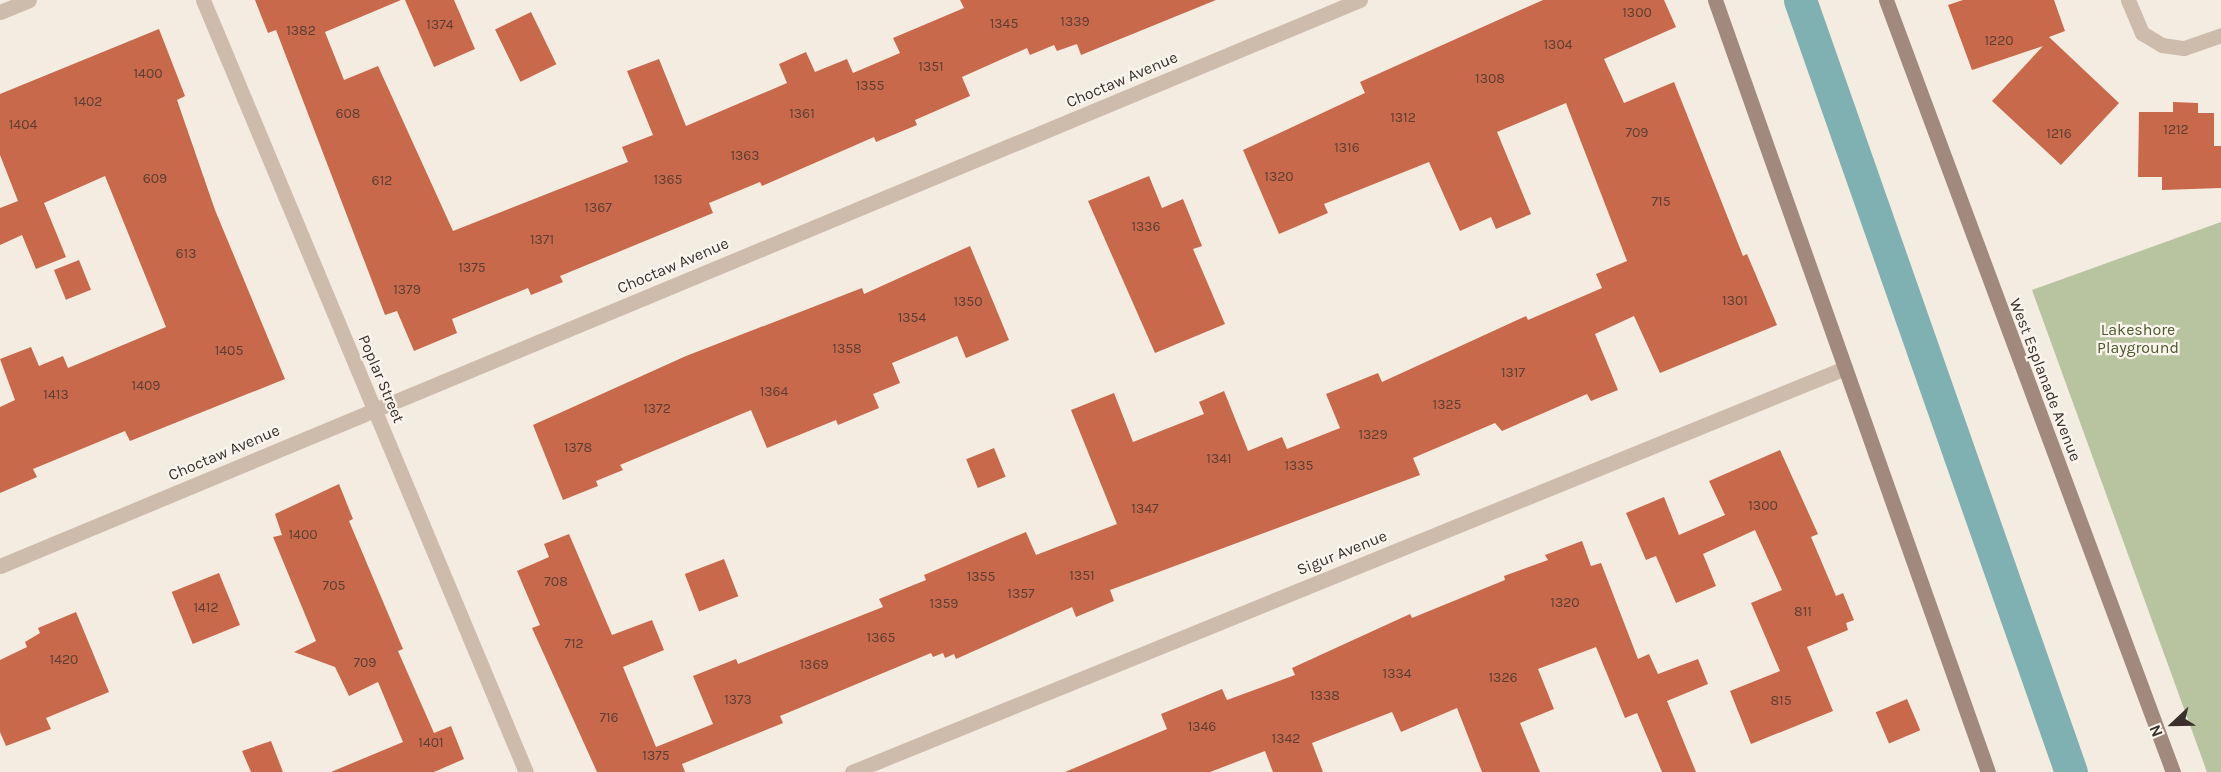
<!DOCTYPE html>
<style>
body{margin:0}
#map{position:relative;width:2221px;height:772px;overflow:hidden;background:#f4ebe1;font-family:Karla,sans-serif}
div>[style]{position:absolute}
.green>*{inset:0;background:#b8c4a0}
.canal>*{height:33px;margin:-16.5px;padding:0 16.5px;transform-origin:16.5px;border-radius:16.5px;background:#7fb0b2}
.building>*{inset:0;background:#c8694b;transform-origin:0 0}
.street>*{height:15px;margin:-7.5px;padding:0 7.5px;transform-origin:7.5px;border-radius:7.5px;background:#cdbbac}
.secondary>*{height:15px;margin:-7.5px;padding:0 7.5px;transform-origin:7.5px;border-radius:7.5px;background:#a18a7d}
span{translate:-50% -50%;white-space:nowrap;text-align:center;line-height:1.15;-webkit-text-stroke:4.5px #fbf5ee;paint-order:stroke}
.number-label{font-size:14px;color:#5e3e33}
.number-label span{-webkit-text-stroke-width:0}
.street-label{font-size:16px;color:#3b302b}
.park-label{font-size:16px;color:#4a5a2e}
.north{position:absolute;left:2143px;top:694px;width:60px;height:60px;-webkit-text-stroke:4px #fbf5ee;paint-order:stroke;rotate:248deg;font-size:16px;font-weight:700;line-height:24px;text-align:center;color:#3b302b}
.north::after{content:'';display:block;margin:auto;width:21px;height:27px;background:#3b302b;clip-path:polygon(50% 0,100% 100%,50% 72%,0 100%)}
</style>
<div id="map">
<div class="green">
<i style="clip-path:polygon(2221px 222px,2221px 772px,2207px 772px,2032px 290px)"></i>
</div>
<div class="canal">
<i style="left:1800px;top:0;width:818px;rotate:70.66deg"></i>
</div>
<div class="building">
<i style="clip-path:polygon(255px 0,401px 0,325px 32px,344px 80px,378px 66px,453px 231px,628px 162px,622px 147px,653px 135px,627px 71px,659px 59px,686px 126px,787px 83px,779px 64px,806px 52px,815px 72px,847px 59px,853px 73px,900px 53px,893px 38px,964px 8px,960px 0,1216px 0,1081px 55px,1077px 44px,1057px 51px,1054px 45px,1030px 55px,1027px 48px,962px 77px,970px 96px,915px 120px,917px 125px,876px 142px,874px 137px,762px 186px,760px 182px,709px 203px,713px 213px,560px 276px,563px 282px,531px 295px,528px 288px,452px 319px,457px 333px,414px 351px,397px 311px,385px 315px,276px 30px,268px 33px)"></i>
<i style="clip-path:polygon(405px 0,454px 0,475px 49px,434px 67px)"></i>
<i style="clip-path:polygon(1543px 0,1664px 0,1676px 27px,1604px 59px,1624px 103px,1674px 82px,1743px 256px,1747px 254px,1777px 325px,1660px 373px,1634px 316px,1595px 334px,1618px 390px,1591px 401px,1587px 394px,1502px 431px,1495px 423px,1413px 458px,1420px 475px,1110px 590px,1114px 601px,1076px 617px,1072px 607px,956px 659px,954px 654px,945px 658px,943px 653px,933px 657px,931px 653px,780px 716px,783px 723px,682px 764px,685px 772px,597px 772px,532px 628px,540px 625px,517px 571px,549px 557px,544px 544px,569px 534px,612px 635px,652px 620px,664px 650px,623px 667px,656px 747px,713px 724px,693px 676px,736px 659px,738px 664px,883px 607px,879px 599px,926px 580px,924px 575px,1026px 532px,1036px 555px,1117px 524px,1071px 410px,1114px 393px,1133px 442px,1204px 414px,1199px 402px,1224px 391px,1248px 451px,1282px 437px,1287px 449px,1340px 428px,1326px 394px,1378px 373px,1382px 382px,1526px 316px,1528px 320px,1602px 288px,1596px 274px,1627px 261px,1566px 103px,1497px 132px,1531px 214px,1496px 229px,1491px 217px,1460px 231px,1429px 162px,1324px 204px,1328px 213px,1279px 234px,1243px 150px,1365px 93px,1360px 82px)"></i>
<i style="clip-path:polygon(1963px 0,2054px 0,2065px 31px,2049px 37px,2119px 103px,2061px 165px,1992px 101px,2043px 46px,1972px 70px,1948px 5px)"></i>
<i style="left:531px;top:12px;width:58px;height:40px;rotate:64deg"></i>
<i style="clip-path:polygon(159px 29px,185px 96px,177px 100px,215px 210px,285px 379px,130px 441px,125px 431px,33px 469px,37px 477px,0 493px,0 407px,15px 400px,0 359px,31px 347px,39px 366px,63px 356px,68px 368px,166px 327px,105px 176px,44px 203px,66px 257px,36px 269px,22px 235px,0 245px,0 208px,18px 201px,0 155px,0 94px)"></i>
<i style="clip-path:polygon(2173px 102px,2198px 103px,2198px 113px,2214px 113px,2214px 146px,2221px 146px,2221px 188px,2162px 190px,2162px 177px,2138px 177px,2139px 112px,2173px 112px)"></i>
<i style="clip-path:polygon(1149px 176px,1162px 208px,1183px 199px,1202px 246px,1193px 249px,1225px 324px,1155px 353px,1088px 201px)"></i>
<i style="clip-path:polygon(970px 246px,1009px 340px,966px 358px,957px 336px,892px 363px,900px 383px,873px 394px,879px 408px,838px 425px,836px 420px,767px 448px,751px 410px,620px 465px,623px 470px,596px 481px,598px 486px,563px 500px,533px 425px,686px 356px,862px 288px,864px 294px)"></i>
<i style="left:79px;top:260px;width:32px;height:27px;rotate:68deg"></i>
<i style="left:994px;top:448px;width:31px;height:30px;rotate:68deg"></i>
<i style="clip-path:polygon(1780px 450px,1818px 534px,1811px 537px,1836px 596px,1843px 593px,1854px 620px,1846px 623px,1848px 630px,1807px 647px,1833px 711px,1751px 744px,1730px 691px,1780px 671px,1751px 603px,1782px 590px,1755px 530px,1703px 554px,1716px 586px,1676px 603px,1656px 556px,1646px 560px,1626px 513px,1664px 497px,1679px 535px,1725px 515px,1709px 481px)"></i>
<i style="clip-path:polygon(339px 484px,353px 519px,349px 521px,403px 649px,398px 651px,434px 733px,451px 726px,464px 759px,434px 772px,331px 772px,403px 742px,378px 682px,349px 696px,335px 667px,294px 652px,316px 641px,273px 537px,282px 535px,275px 514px)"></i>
<i style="clip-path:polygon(1582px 541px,1591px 566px,1601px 563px,1638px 659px,1649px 654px,1658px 674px,1698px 659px,1708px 684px,1667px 701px,1696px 772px,1662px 772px,1637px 713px,1625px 718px,1596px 647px,1538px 669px,1554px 709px,1520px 723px,1540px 772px,1482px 772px,1457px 708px,1401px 732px,1392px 712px,1312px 743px,1323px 772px,1273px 772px,1265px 751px,1210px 772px,1065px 772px,1167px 729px,1161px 714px,1222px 689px,1227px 700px,1295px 675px,1292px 668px,1410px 614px,1412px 618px,1505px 580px,1504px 576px,1548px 560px,1545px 555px)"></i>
<i style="left:724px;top:559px;width:40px;height:42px;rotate:69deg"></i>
<i style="left:219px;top:573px;width:56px;height:51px;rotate:68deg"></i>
<i style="clip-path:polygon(76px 612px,109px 692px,46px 718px,51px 729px,6px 746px,0 732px,0 660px,27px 647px,25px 642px,40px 633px,38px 628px)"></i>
<i style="left:1907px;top:699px;width:34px;height:34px;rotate:67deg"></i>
<i style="clip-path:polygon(271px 741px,283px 772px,251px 772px,242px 751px)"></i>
</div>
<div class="street">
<i style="left:203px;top:0;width:837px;rotate:67.3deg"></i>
<i style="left:2128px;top:0;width:36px;rotate:67deg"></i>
<i style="left:2142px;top:33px;width:23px;rotate:31deg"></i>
<i style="left:2162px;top:45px;width:22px;rotate:8deg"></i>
<i style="left:2184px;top:48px;width:39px;rotate:-19deg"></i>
<i style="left:0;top:12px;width:31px;rotate:-22deg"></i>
<i style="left:0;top:566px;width:1473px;rotate:-22.6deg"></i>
<i style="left:852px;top:772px;width:1072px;rotate:-22.14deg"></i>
</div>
<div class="secondary">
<i style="left:1715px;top:0;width:819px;rotate:70.53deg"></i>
<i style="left:1886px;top:0;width:824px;rotate:69.61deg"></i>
</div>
<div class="number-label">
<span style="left:1637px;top:13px">1300</span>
<span style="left:1075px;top:22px">1339</span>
<span style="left:1004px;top:24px">1345</span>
<span style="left:440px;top:25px">1374</span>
<span style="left:301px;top:31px">1382</span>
<span style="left:1999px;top:41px">1220</span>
<span style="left:1558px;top:45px">1304</span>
<span style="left:931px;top:67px">1351</span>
<span style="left:148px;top:74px">1400</span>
<span style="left:1490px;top:79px">1308</span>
<span style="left:870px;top:86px">1355</span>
<span style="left:88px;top:102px">1402</span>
<span style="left:348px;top:114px">608</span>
<span style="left:802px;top:114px">1361</span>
<span style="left:1403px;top:118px">1312</span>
<span style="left:23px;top:125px">1404</span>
<span style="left:2176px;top:130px">1212</span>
<span style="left:1637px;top:133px">709</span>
<span style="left:2059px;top:134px">1216</span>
<span style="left:1347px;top:148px">1316</span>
<span style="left:745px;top:156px">1363</span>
<span style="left:1279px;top:177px">1320</span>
<span style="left:155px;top:179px">609</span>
<span style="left:668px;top:180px">1365</span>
<span style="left:382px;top:181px">612</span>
<span style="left:1661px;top:202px">715</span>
<span style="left:598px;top:208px">1367</span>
<span style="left:1146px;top:227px">1336</span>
<span style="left:542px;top:240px">1371</span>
<span style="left:186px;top:254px">613</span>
<span style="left:472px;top:268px">1375</span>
<span style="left:407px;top:290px">1379</span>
<span style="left:1735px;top:301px">1301</span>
<span style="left:968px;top:302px">1350</span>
<span style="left:912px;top:318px">1354</span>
<span style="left:847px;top:349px">1358</span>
<span style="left:229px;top:351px">1405</span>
<span style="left:1513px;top:373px">1317</span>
<span style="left:146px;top:386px">1409</span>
<span style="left:774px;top:392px">1364</span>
<span style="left:56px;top:395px">1413</span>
<span style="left:1447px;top:405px">1325</span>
<span style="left:657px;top:409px">1372</span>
<span style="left:1373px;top:435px">1329</span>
<span style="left:578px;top:448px">1378</span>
<span style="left:1219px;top:459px">1341</span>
<span style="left:1299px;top:466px">1335</span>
<span style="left:1763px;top:506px">1300</span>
<span style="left:1145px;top:509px">1347</span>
<span style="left:303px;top:535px">1400</span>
<span style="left:1082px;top:576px">1351</span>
<span style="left:981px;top:577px">1355</span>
<span style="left:556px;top:582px">708</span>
<span style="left:334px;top:586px">705</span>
<span style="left:1021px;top:594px">1357</span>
<span style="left:1565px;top:603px">1320</span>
<span style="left:944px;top:604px">1359</span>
<span style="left:206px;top:608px">1412</span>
<span style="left:1803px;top:612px">811</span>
<span style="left:881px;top:638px">1365</span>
<span style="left:574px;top:644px">712</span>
<span style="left:64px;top:660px">1420</span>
<span style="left:365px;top:663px">709</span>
<span style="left:814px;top:665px">1369</span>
<span style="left:1397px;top:674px">1334</span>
<span style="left:1503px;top:678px">1326</span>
<span style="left:1325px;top:696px">1338</span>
<span style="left:738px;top:700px">1373</span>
<span style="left:1781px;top:701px">815</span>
<span style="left:609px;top:718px">716</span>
<span style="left:1202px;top:727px">1346</span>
<span style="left:1286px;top:739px">1342</span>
<span style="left:431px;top:743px">1401</span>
<span style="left:656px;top:756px">1375</span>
</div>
<div class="street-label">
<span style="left:1122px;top:80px;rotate:-23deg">Choctaw Avenue</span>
<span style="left:673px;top:266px;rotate:-23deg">Choctaw Avenue</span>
<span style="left:381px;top:379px;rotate:67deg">Poplar Street</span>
<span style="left:2045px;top:380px;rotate:69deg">West Esplanade Avenue</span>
<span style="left:224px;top:453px;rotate:-23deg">Choctaw Avenue</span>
<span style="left:1342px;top:553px;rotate:-22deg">Sigur Avenue</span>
</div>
<div class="park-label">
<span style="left:2138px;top:339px">Lakeshore<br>Playground</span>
</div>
<div class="north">N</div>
</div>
